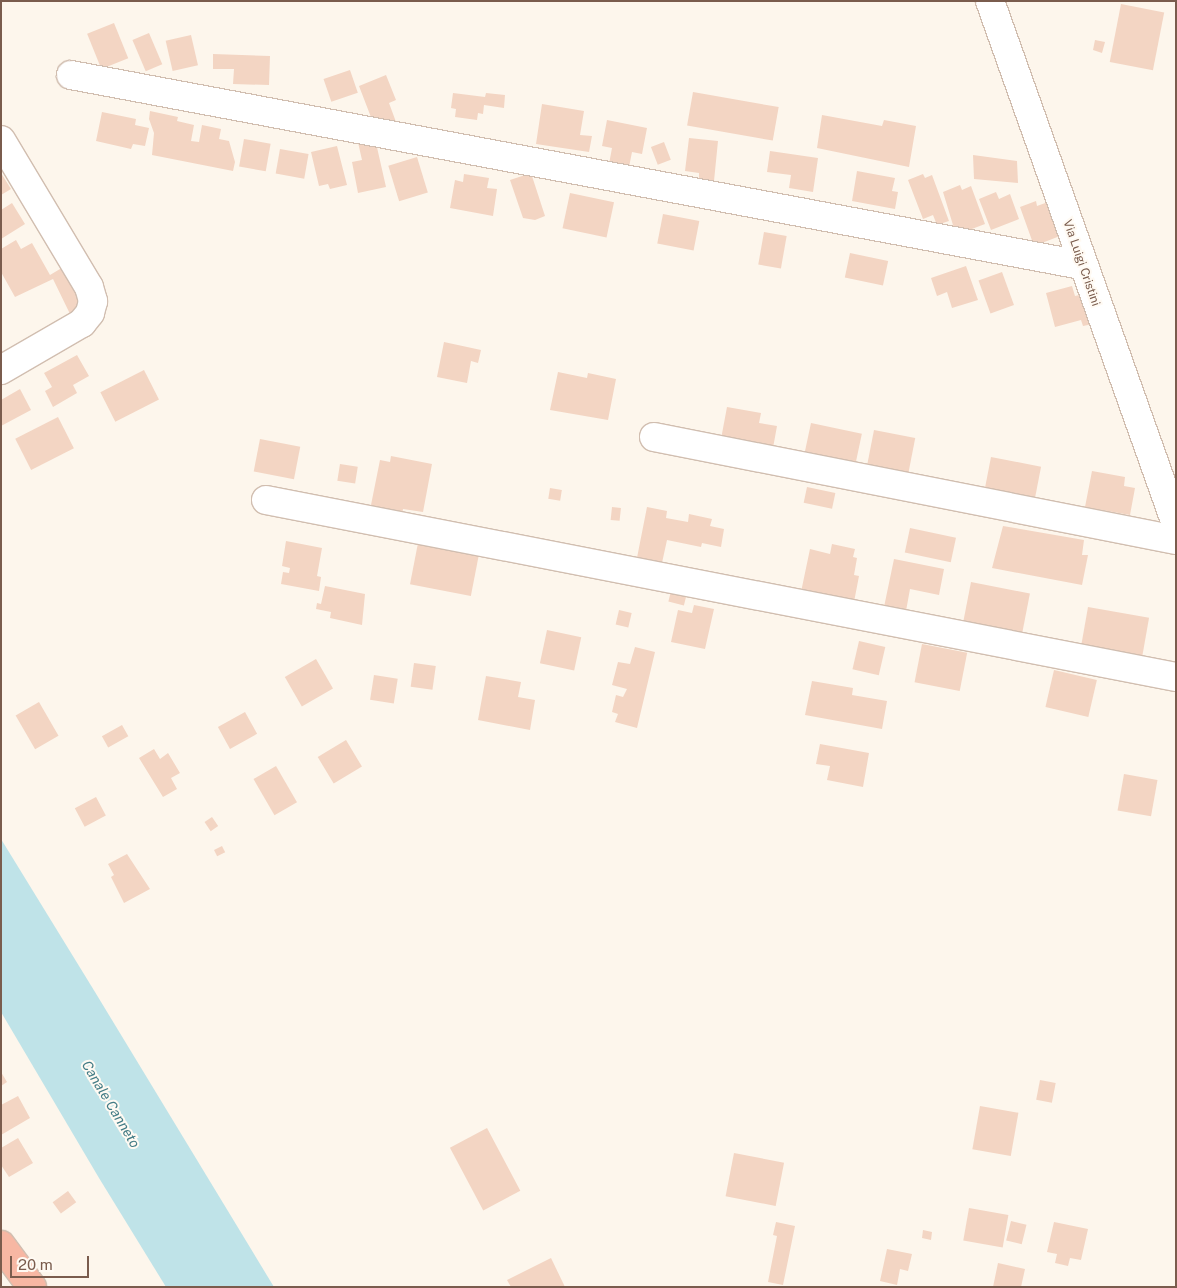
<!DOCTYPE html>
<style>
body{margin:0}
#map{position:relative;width:1177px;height:1288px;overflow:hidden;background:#fdf6ec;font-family:"Public Sans",sans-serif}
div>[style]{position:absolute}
.water>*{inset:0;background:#bfe3e8}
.building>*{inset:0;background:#f3d5c3;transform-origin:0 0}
.roads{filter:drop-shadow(1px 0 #d1beb0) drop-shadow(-1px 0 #d1beb0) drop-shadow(0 1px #d1beb0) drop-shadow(0 -1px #d1beb0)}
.minor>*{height:28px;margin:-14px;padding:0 14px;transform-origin:14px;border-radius:14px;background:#fff}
.highway>*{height:28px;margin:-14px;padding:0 14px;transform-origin:14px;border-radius:14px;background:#f7b7a3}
span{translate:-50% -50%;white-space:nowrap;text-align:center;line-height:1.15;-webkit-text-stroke:4px #fffaf3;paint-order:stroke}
.street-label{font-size:12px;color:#7a5c4d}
.water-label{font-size:14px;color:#437c86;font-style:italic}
.frame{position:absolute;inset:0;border:2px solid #7a5c4d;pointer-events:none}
.scale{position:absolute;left:10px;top:1256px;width:79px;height:22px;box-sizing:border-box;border:2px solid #7a5c4d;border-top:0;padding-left:6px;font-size:15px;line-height:18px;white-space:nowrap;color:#7a5c4d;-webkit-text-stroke:4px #fffaf3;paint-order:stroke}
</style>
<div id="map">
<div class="water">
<i style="clip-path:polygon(1px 839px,95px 992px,274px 1287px,166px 1287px,99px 1178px,1px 1012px)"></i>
</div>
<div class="building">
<i style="left:1121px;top:4px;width:44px;height:59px;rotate:11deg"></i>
<i style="left:114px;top:23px;width:38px;height:29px;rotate:68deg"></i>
<i style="left:149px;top:33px;width:34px;height:18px;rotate:67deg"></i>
<i style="left:191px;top:35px;width:31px;height:26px;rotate:77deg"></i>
<i style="clip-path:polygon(1095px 40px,1105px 42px,1102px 53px,1093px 50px)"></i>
<i style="clip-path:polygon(213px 54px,270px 56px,269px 85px,233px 84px,234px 69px,213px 69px)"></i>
<i style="left:350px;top:70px;width:24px;height:28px;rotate:71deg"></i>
<i style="clip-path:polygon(386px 75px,396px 100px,389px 103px,396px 122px,374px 125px,359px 86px)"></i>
<i style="left:693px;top:92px;width:87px;height:34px;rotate:10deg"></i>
<i style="clip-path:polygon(453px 93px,485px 97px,486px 93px,505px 95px,504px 108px,484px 105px,483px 114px,478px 113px,477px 120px,455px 117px,456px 109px,451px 108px)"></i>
<i style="clip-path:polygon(542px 104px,584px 111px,580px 135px,592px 136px,589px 152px,536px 144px)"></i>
<i style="clip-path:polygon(150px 111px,178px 117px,177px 121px,194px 125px,191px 141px,199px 142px,202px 125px,221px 129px,219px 139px,229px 141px,235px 162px,233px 171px,152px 155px,154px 133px,149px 119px)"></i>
<i style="clip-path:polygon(102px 112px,136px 119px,135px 125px,149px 128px,145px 146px,133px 144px,131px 149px,96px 141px)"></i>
<i style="clip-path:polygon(822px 115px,882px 126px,884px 120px,916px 126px,909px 167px,817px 148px)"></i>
<i style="clip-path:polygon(607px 120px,647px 128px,642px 154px,632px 152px,629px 167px,609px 164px,612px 148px,602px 146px)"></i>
<i style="clip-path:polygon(357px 138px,376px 143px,386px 187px,358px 193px,352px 162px,362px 160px)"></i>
<i style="clip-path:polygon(689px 138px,718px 141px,714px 181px,699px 180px,699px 173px,685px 171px)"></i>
<i style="left:244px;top:139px;width:27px;height:28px;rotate:10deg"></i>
<i style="left:664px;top:142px;width:19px;height:14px;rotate:69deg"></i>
<i style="clip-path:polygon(337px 146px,347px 185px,330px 189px,328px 184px,319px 186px,311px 152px)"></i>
<i style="left:280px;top:149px;width:29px;height:25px;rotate:10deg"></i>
<i style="clip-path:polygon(770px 151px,818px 158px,813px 192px,789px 188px,791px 175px,767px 172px)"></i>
<i style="clip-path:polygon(973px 155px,1017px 161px,1018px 183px,974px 179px)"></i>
<i style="left:417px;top:157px;width:37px;height:30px;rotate:73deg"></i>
<i style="clip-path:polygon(857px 171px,895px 178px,892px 191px,898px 192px,895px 209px,852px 201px)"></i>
<i style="clip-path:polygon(1px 173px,11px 189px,1px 195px)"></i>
<i style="clip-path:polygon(531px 173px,545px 216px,535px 220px,523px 218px,510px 180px)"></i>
<i style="clip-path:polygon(464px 174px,489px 178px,487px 188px,497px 189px,493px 216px,450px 208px,455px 180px,463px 182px)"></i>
<i style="clip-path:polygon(923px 174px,925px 178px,932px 175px,949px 221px,937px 225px,933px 215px,923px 219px,908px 180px)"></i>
<i style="clip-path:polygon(960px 185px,962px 190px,971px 186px,985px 224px,956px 235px,943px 192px)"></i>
<i style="clip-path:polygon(996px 192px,999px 199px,1010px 194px,1019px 219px,991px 230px,979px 199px)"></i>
<i style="left:570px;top:193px;width:45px;height:36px;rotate:12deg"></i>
<i style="clip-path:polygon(1036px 201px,1037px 206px,1048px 202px,1060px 236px,1034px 246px,1020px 207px)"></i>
<i style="clip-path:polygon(12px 203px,25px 224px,1px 239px,1px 210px)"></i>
<i style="left:663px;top:214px;width:37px;height:30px;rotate:11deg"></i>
<i style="left:764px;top:232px;width:23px;height:33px;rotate:10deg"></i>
<i style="clip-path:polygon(16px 240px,21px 249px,32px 243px,50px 275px,65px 266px,85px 300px,71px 316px,53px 279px,15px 297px,1px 272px,1px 249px)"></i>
<i style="left:850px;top:253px;width:39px;height:25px;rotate:12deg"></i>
<i style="clip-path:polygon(966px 266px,978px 300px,952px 308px,947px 292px,937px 296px,931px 278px)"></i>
<i style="left:1002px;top:272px;width:35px;height:25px;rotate:70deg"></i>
<i style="clip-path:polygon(1072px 286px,1075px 296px,1084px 294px,1093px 324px,1083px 326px,1081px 320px,1055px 327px,1046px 293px)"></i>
<i style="clip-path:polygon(444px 342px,481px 350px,478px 363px,471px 361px,467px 383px,437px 377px)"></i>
<i style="clip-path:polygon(77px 355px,89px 376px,73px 385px,77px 393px,53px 407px,45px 391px,52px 387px,44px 373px)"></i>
<i style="left:144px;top:370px;width:33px;height:49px;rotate:63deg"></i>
<i style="clip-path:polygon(558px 372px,587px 378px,588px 373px,616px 379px,608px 420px,550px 410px)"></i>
<i style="clip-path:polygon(20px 389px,31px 410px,1px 426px,1px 400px)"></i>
<i style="clip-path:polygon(727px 407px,761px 413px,759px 423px,777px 426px,773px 448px,721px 439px)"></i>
<i style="left:58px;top:417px;width:35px;height:48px;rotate:63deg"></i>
<i style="left:811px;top:423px;width:52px;height:31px;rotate:12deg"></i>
<i style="left:874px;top:430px;width:42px;height:35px;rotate:11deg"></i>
<i style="left:260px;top:439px;width:41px;height:33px;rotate:11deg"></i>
<i style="clip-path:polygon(391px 456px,432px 464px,423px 512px,403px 509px,402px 516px,370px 510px,380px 460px,390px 462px)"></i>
<i style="left:991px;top:457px;width:51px;height:31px;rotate:11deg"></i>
<i style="left:340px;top:464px;width:18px;height:17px;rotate:9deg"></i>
<i style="clip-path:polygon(1092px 471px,1125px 477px,1124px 486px,1135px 488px,1130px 515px,1085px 507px)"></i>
<i style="left:807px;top:487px;width:29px;height:16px;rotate:12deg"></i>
<i style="left:550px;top:488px;width:12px;height:11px;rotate:9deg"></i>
<i style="left:612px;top:507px;width:9px;height:13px;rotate:6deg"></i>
<i style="clip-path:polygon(647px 507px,667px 511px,666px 518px,688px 522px,689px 514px,712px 519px,710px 526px,724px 529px,721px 547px,702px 543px,701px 547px,667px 540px,660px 572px,635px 568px)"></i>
<i style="clip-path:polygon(1003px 526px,1084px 540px,1082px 555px,1088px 555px,1082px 585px,992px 568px)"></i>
<i style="left:910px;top:528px;width:47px;height:25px;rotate:12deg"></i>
<i style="clip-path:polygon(286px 541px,322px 548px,317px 576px,321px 577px,319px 591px,281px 584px,283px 572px,289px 573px,290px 568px,282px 566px)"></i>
<i style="left:418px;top:543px;width:62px;height:42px;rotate:11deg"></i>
<i style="clip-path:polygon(832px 544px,855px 549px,853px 557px,857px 558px,854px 575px,859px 576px,854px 602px,801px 592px,810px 549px,830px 554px)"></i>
<i style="clip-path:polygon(894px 559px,944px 569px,939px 595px,910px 589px,906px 611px,884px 607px)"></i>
<i style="left:971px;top:582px;width:60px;height:41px;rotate:11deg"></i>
<i style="clip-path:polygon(325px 586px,365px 594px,362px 625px,330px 618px,331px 612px,316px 609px,317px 603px,321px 604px)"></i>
<i style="left:672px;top:587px;width:16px;height:15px;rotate:14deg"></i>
<i style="clip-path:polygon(694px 605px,714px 609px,705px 649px,671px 642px,678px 610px,692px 613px)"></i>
<i style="left:1088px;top:607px;width:62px;height:38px;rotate:10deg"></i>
<i style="left:619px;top:610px;width:13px;height:15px;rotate:13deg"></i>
<i style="left:547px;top:630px;width:35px;height:34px;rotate:12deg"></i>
<i style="left:859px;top:641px;width:27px;height:29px;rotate:13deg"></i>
<i style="left:922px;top:644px;width:46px;height:39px;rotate:11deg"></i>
<i style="clip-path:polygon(635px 647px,655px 652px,637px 728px,615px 722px,618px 714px,612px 712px,616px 695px,623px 697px,627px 689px,612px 685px,618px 662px,630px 664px)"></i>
<i style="left:316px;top:659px;width:34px;height:36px;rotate:60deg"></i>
<i style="left:414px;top:663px;width:22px;height:24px;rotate:8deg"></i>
<i style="left:1054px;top:670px;width:44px;height:38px;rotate:13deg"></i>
<i style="left:374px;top:675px;width:24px;height:25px;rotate:9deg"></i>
<i style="clip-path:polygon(486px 676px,521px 682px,518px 697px,535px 700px,530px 730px,478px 720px)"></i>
<i style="clip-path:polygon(812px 681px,853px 688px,852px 695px,887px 701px,882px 729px,805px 715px)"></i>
<i style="left:39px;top:702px;width:39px;height:27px;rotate:60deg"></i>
<i style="left:245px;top:712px;width:25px;height:31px;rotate:61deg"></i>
<i style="left:122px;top:725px;width:13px;height:23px;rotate:61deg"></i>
<i style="left:346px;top:740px;width:31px;height:33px;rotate:59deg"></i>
<i style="clip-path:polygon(820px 744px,869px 753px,863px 787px,827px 780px,830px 766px,816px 764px)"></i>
<i style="clip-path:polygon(154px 749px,160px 759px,168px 753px,180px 773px,171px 778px,177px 789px,163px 797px,139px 758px)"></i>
<i style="left:276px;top:766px;width:42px;height:26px;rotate:60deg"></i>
<i style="left:1124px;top:774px;width:34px;height:37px;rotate:10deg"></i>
<i style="left:96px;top:797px;width:21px;height:24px;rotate:62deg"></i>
<i style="left:212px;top:817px;width:11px;height:9px;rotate:56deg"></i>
<i style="left:222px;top:846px;width:7px;height:9px;rotate:63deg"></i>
<i style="clip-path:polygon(127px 854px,150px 889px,124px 903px,111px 877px,114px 875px,108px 864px)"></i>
<i style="clip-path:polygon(1px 1072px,7px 1082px,1px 1086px)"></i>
<i style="left:1040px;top:1080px;width:16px;height:20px;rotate:11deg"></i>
<i style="clip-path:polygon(18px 1096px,30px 1118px,1px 1135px,1px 1105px)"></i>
<i style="left:980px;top:1106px;width:39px;height:44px;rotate:10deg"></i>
<i style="left:487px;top:1128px;width:71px;height:42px;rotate:62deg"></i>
<i style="clip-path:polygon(18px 1138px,33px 1163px,9px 1177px,1px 1165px,1px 1148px)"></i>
<i style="left:734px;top:1153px;width:51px;height:44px;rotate:11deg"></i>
<i style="left:68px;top:1191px;width:14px;height:19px;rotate:54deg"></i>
<i style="left:969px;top:1208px;width:40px;height:33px;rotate:10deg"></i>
<i style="left:1011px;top:1221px;width:16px;height:20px;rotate:14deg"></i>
<i style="clip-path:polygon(776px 1222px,795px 1226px,783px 1285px,768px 1282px,777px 1236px,773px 1235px)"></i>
<i style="clip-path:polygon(1054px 1222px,1088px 1229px,1081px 1260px,1070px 1258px,1068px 1266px,1055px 1263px,1057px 1254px,1047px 1252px)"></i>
<i style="clip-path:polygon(923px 1230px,932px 1232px,931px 1240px,922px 1238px)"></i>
<i style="clip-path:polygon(887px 1249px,912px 1254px,908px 1271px,900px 1269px,897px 1285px,880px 1281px)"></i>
<i style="clip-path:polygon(551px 1258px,565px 1287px,511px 1287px,507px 1280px)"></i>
<i style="clip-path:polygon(998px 1263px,1025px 1269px,1021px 1287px,993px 1287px)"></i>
</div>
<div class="roads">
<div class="minor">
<i style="left:990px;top:1px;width:555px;rotate:70.42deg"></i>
<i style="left:71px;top:75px;width:1028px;rotate:10.65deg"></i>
<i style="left:1px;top:140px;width:171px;rotate:59.1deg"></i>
<i style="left:89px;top:287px;width:15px;rotate:74deg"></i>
<i style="left:93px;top:301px;width:12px;rotate:104deg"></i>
<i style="left:90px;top:313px;width:13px;rotate:129deg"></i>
<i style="left:82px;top:323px;width:94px;rotate:149.9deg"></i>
<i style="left:654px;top:437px;width:532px;rotate:11.16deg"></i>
<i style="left:266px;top:500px;width:927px;rotate:11.01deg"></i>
</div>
<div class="highway">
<i style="left:1px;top:1245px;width:52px;rotate:53.6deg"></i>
</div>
</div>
<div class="street-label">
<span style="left:1081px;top:263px;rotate:71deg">Via Luigi Cristini</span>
</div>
<div class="water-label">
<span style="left:111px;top:1104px;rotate:59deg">Canale Canneto</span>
</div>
<div class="frame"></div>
<div class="scale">20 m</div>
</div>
